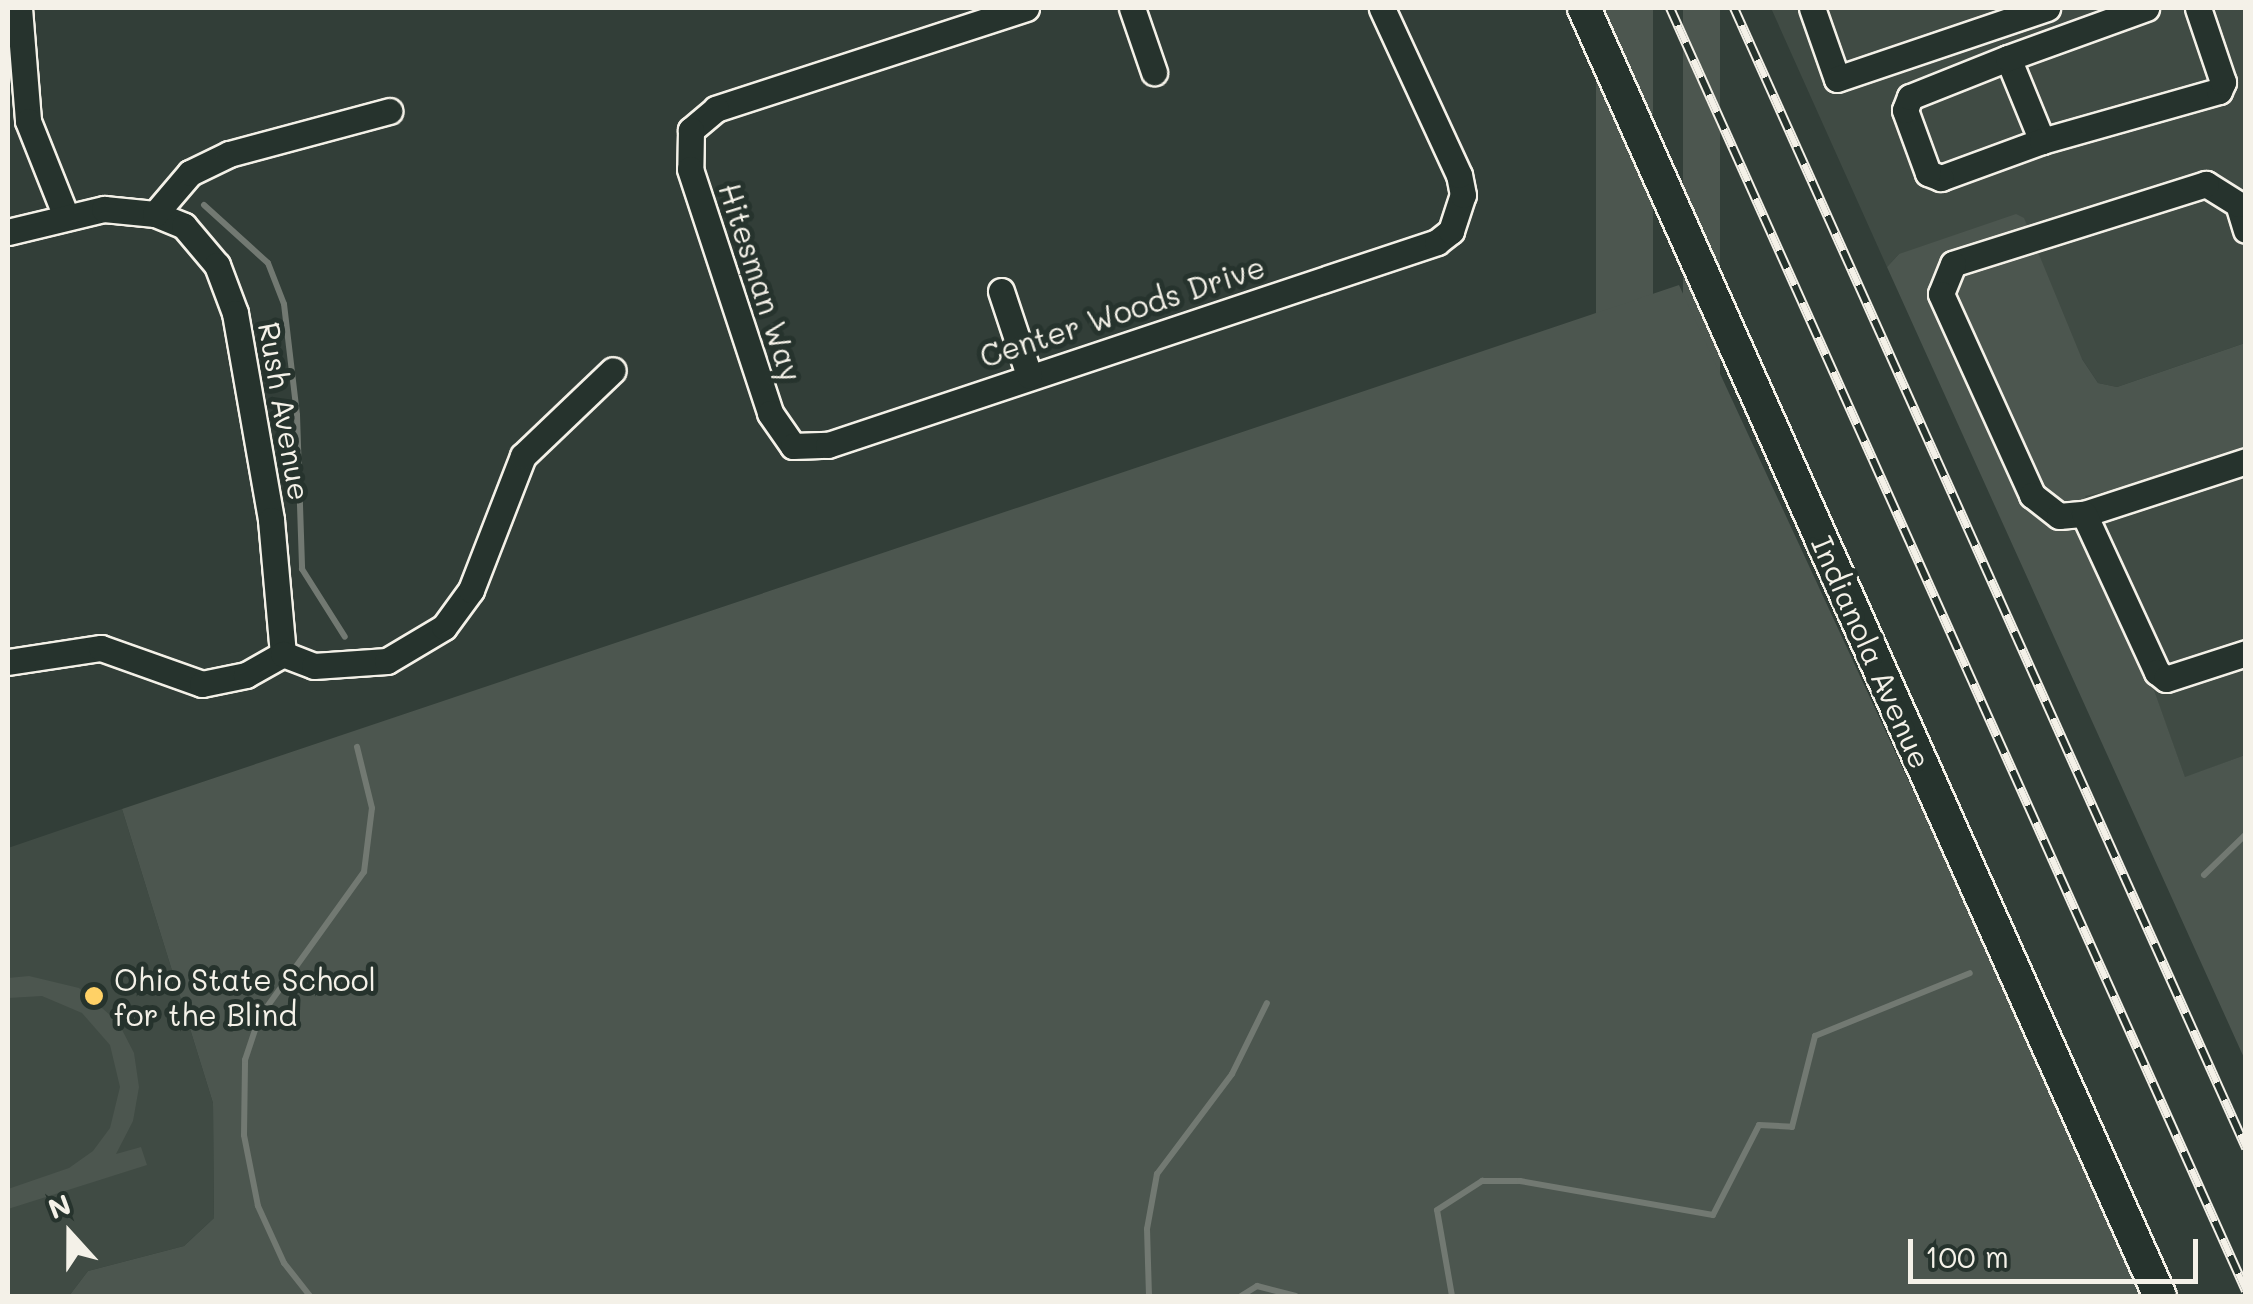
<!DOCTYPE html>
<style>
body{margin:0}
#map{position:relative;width:2253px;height:1304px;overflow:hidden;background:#323e38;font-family:Mali,sans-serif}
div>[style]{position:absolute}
.built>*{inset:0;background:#404b44}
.green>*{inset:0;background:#4c564f;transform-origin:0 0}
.stream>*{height:6px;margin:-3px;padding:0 3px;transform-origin:3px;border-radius:3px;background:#727972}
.roads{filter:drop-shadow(2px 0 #f4f1e8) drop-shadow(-2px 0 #f4f1e8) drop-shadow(0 2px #f4f1e8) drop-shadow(0 -2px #f4f1e8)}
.minor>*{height:25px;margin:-12.5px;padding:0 12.5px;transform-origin:12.5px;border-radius:12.5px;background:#26332d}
.major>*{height:32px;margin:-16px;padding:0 16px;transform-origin:16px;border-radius:16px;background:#26332d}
.rail>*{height:10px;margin-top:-5px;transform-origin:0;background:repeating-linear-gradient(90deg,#26332d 0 19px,#f4f1e8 0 38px);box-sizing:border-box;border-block:2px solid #f4f1e8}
.dots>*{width:28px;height:28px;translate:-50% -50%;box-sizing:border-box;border:5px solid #26332d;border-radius:50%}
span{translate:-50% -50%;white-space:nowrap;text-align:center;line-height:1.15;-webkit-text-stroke:10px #26332d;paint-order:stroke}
.street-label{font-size:30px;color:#f4f1e8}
.poi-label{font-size:30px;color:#f4f1e8}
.left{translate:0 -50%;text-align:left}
.frame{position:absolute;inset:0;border:10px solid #f4f1e8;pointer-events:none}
.north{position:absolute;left:20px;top:1184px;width:100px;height:100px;-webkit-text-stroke:8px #26332d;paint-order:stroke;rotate:339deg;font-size:28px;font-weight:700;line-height:40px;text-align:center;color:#f4f1e8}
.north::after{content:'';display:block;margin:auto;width:35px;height:45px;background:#f4f1e8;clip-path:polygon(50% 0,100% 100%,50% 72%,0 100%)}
.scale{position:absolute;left:1908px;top:1239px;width:290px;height:45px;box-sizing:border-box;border:5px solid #f4f1e8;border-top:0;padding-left:12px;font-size:30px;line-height:35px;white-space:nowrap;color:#f4f1e8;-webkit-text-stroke:8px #26332d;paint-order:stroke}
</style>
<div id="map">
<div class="built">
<i style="clip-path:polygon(1771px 8px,2245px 8px,2245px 343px,2117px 387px,2098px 383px,2082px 359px,1899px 254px,1887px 267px)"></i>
<i style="clip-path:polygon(2245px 462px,2245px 755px,2185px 778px,2084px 495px)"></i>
<i style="clip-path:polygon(122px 809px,213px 1103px,214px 1218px,184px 1246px,88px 1271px,69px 1296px,8px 1296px,8px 848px)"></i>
</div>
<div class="green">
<i style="left:1596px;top:8px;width:57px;height:1412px"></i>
<i style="left:1683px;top:8px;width:37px;height:1375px"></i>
<i style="clip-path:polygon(2016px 214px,2024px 218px,2082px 359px,2098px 383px,2117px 387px,2245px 343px,2245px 462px,2085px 496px,2185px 777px,2245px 755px,2245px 1060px,1887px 267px,1899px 254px)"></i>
<i style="clip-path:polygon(1679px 285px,2147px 1296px,69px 1296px,88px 1271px,184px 1246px,214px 1218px,213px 1103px,122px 809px)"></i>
<i style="clip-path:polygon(29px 976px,79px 988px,118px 1022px,134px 1053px,139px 1087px,133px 1121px,116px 1154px,141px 1147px,147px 1165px,8px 1209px,8px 1189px,69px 1168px,93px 1151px,110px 1128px,120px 1087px,110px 1045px,82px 1013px,42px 996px,8px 998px,8px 978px)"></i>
</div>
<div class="stream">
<i style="left:204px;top:205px;width:86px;rotate:42.2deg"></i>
<i style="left:268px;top:263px;width:44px;rotate:68.7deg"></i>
<i style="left:284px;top:304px;width:112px;rotate:83.3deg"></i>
<i style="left:297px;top:415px;width:154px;rotate:88.1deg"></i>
<i style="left:302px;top:569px;width:80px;rotate:57.7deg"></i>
<i style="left:2204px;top:875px;width:59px;rotate:-44.3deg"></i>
<i style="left:310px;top:1296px;width:42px;rotate:-128.2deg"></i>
<i style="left:284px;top:1263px;width:63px;rotate:-114.5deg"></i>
<i style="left:258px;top:1206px;width:72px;rotate:-101.2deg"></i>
<i style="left:244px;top:1135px;width:75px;rotate:-89.2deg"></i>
<i style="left:245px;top:1060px;width:44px;rotate:-71.6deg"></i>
<i style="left:259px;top:1018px;width:180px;rotate:-54.3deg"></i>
<i style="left:364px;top:872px;width:64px;rotate:-82.9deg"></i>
<i style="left:372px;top:808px;width:63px;rotate:-103.8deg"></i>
<i style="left:1149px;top:1296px;width:67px;rotate:-91.7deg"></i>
<i style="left:1147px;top:1229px;width:56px;rotate:-79.7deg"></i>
<i style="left:1157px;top:1174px;width:125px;rotate:-53.1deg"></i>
<i style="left:1232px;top:1074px;width:79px;rotate:-63.8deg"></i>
<i style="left:1241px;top:1296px;width:19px;rotate:-32deg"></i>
<i style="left:1257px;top:1286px;width:40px;rotate:14.4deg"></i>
<i style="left:1452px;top:1296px;width:87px;rotate:-99.9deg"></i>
<i style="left:1437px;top:1210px;width:54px;rotate:-32.8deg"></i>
<i style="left:1482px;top:1181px;width:38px"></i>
<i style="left:1520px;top:1181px;width:196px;rotate:10deg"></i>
<i style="left:1713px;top:1215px;width:101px;rotate:-62.9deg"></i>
<i style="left:1759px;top:1125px;width:33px;rotate:3deg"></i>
<i style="left:1792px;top:1127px;width:94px;rotate:-75.8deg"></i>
<i style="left:1815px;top:1036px;width:167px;rotate:-22.1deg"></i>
</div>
<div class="roads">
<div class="minor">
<i style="left:19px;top:8px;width:113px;rotate:85.4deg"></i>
<i style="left:28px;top:121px;width:100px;rotate:68.3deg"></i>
<i style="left:1026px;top:8px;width:326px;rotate:162deg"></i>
<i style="left:716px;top:109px;width:33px;rotate:140deg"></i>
<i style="left:691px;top:130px;width:39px;rotate:91deg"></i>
<i style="left:690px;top:169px;width:257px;rotate:71.8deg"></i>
<i style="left:770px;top:413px;width:40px;rotate:55.1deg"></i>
<i style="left:793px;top:446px;width:35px;rotate:-2deg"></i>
<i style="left:828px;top:445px;width:642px;rotate:-18.43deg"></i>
<i style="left:1437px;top:242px;width:18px;rotate:-38deg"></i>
<i style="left:1451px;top:231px;width:38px;rotate:-72deg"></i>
<i style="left:1463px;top:195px;width:20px;rotate:-101deg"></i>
<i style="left:1459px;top:175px;width:184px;rotate:-114.8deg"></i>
<i style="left:1132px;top:8px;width:68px;rotate:71deg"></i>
<i style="left:1812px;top:8px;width:75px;rotate:70.6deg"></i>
<i style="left:1837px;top:79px;width:222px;rotate:-18.7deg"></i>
<i style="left:2008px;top:58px;width:90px;rotate:67.7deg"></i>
<i style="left:2042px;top:141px;width:108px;rotate:159.9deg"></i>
<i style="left:1941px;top:178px;width:14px;rotate:-159deg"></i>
<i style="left:1928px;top:173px;width:67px;rotate:-110.1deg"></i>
<i style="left:1905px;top:110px;width:14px;rotate:-69deg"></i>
<i style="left:1910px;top:97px;width:105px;rotate:-21.7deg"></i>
<i style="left:2008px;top:58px;width:147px;rotate:-19.9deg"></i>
<i style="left:2042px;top:141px;width:184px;rotate:-15.8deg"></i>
<i style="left:2219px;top:91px;width:10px;rotate:-66deg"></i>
<i style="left:2223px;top:82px;width:78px;rotate:-108.7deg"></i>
<i style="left:155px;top:214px;width:31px;rotate:22deg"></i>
<i style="left:184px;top:226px;width:51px;rotate:49.8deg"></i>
<i style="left:217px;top:265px;width:51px;rotate:69.4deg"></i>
<i style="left:235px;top:313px;width:210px;rotate:80.1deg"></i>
<i style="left:271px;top:520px;width:135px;rotate:84.9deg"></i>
<i style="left:2246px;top:230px;width:27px;rotate:-107deg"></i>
<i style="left:2238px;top:204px;width:38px;rotate:-148deg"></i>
<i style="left:2206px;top:184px;width:265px;rotate:162.5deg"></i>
<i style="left:1953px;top:264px;width:32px;rotate:112deg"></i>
<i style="left:1941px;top:294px;width:221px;rotate:65.6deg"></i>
<i style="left:2032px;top:495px;width:34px;rotate:38deg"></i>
<i style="left:2059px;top:516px;width:25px;rotate:-5deg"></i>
<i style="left:2084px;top:514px;width:170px;rotate:-18.1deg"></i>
<i style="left:8px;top:232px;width:99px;rotate:-13.5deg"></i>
<i style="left:104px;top:209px;width:51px;rotate:5.6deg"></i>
<i style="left:155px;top:214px;width:54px;rotate:-49.5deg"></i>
<i style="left:190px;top:173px;width:43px;rotate:-26deg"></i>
<i style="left:229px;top:154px;width:166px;rotate:-15deg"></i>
<i style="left:1001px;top:291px;width:89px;rotate:71.6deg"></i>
<i style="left:2084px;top:514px;width:174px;rotate:65.2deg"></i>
<i style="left:2157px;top:672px;width:11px;rotate:38deg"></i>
<i style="left:2166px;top:679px;width:84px;rotate:-18deg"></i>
<i style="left:8px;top:662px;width:94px;rotate:-8.6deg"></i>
<i style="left:101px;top:648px;width:107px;rotate:19.6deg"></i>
<i style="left:202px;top:684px;width:45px;rotate:-11.6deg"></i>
<i style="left:246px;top:675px;width:43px;rotate:-29.6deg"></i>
<i style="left:283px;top:654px;width:33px;rotate:21deg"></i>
<i style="left:314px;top:666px;width:73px;rotate:-3.9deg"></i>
<i style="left:387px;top:661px;width:66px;rotate:-30.8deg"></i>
<i style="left:444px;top:627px;width:46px;rotate:-53.9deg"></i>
<i style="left:471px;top:590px;width:144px;rotate:-68.8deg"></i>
<i style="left:523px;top:456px;width:124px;rotate:-43.7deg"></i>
</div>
<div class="major">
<i style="left:1584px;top:8px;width:1411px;rotate:65.91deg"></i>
</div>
</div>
<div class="rail">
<i style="left:1670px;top:8px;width:1406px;rotate:65.82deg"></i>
<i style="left:1734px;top:8px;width:1250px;rotate:65.81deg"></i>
</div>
<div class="dots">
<i style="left:94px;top:996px;background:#ffd166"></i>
</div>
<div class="street-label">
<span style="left:761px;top:282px;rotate:72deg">Hitesman Way</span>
<span style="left:1122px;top:311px;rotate:-18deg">Center Woods Drive</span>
<span style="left:285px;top:411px;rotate:80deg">Rush Avenue</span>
<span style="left:1872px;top:652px;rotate:66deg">Indianola Avenue</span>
</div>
<div class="poi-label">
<span class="left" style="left:114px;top:996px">Ohio State School<br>for the Blind</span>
</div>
<div class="frame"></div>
<div class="north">N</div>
<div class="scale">100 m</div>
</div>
